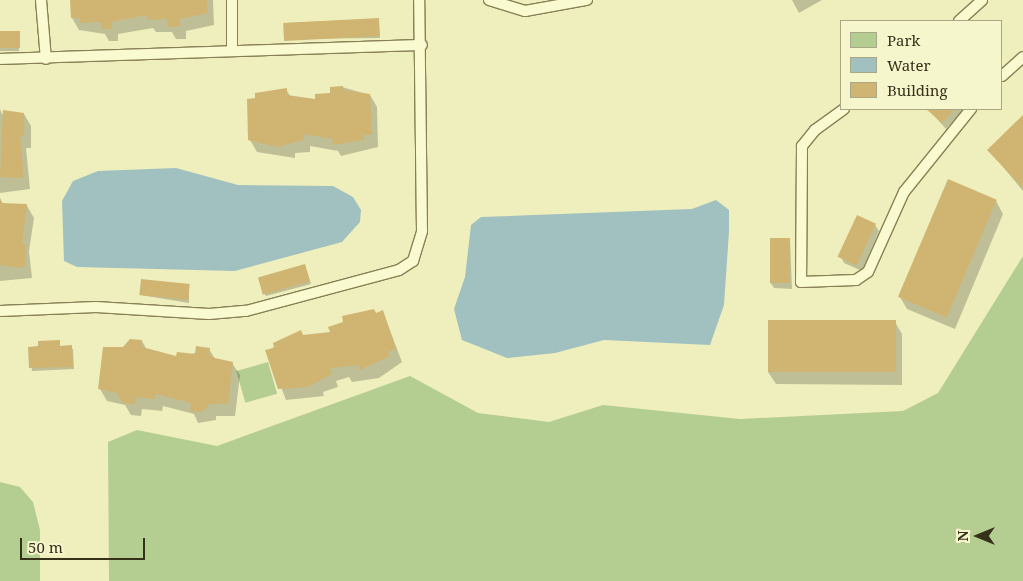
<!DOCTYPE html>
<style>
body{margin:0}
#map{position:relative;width:1023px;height:581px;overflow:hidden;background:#efefbd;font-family:"Noto Serif",serif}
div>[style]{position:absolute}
.green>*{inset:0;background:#b4cd91;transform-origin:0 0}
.water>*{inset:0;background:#a1c0c0}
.shadow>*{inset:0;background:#0003;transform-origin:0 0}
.building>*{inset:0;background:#cfb571;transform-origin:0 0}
.roads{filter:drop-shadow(1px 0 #888056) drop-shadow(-1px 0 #888056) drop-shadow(0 1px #888056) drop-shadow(0 -1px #888056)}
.lane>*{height:10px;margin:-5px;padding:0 5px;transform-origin:5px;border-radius:5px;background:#fafad0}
span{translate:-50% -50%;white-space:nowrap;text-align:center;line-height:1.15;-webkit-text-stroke:4px #f6f6cd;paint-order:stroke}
.legend{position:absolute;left:840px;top:20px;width:162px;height:90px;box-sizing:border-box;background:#f6f6cd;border:1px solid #a9a786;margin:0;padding:6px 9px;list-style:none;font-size:15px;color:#36311b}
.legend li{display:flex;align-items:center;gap:10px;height:25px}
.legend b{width:25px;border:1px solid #a9a786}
.north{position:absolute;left:953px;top:511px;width:50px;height:50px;-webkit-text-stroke:4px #f6f6cd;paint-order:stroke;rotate:270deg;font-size:14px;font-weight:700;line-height:20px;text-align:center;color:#36311b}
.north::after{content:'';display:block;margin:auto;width:18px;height:22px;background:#36311b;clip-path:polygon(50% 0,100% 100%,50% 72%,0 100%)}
.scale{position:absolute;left:20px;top:538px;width:125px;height:22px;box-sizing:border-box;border:2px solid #36311b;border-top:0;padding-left:6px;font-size:15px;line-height:18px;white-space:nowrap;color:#36311b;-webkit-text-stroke:4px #f6f6cd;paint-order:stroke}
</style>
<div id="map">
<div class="green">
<i style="clip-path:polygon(1023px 256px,1023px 581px,109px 581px,108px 442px,137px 430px,217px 446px,410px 376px,478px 413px,549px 422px,603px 405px,740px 419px,903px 411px,938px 393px)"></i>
<i style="left:268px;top:362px;width:33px;height:33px;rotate:74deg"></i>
<i style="clip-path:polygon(0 482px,20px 487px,33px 502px,40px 530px,40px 581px,0 581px)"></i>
</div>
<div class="water">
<i style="clip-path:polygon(176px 168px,238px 185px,333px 186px,353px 197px,361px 210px,360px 222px,342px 242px,235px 271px,77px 267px,64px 261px,62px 201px,73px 181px,98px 171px)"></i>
<i style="clip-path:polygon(716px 200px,729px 210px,729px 232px,724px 305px,710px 345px,604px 340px,555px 353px,507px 358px,462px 340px,454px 309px,465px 277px,471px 225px,481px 217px,692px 209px)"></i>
</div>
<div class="shadow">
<i style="clip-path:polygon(71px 0,213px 0,214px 25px,186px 31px,186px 39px,176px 39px,172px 32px,156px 32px,153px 28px,118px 34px,118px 41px,109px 41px,105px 34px,79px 30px,72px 18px)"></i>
<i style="clip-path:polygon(792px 0,822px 0,799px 13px)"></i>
<i style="clip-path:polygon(378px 19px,380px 38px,285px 39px,284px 23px)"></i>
<i style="left:0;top:32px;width:19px;height:19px"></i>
<i style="clip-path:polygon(342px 87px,370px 95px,377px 107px,378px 147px,341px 156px,338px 151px,310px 146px,310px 152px,295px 153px,295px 158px,257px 152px,250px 140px,256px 100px,286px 89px,290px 96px,316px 101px)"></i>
<i style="clip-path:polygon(0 109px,2px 114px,24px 114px,31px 126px,31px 148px,26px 148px,30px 189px,0 193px)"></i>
<i style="clip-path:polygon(928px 109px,964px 109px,946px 129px)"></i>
<i style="clip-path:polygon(1023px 117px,1023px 191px,989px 150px)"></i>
<i style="clip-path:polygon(0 199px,4px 205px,27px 206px,34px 218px,29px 251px,32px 278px,0 281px)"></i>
<i style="clip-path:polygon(996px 201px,1003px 214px,955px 329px,907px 309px,900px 297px)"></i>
<i style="clip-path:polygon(875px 225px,879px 231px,862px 271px,844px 263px,841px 257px)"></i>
<i style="clip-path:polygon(790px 239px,792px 289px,774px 288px,770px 282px)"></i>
<i style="clip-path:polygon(305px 266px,311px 284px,266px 296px,264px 293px)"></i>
<i style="clip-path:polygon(189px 286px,189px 303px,140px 295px)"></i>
<i style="clip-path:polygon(383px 312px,402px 362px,379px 378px,352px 382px,349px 377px,336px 381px,338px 387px,323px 392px,324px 396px,286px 400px,267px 351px,301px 332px,304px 337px,332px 333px)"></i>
<i style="clip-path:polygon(895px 322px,902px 334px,902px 385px,776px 384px,768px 372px)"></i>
<i style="clip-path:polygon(59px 341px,60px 347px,73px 349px,74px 369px,32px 371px,30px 348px)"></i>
<i style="clip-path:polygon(142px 341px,147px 350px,177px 358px,209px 349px,215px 359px,232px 363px,240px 375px,235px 416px,216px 416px,216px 420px,198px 423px,194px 414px,163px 406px,162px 411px,142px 409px,141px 416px,131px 415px,125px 405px,107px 401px,100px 389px,124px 349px)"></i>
</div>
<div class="building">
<i style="clip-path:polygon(70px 0,207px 0,208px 13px,180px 19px,180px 27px,168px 27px,167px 19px,147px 20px,147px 15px,112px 22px,112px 29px,101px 29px,101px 22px,80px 23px,80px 18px,71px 18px)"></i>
<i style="left:379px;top:18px;width:18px;height:96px;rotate:87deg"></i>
<i style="left:0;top:31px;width:20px;height:17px"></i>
<i style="clip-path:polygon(343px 86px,343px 90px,370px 94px,372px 135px,364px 135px,364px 140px,333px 145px,332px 139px,303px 134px,304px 140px,277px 147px,248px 140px,247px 99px,255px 98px,255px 93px,287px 88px,287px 95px,315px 99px,315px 94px,330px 93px,330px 87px)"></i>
<i style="clip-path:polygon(926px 109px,955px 109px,942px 123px)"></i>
<i style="clip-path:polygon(3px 110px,24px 113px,24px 136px,20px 136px,24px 177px,20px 178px,0 177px)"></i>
<i style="clip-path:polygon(1023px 115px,1023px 188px,987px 150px)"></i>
<i style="left:948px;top:179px;width:53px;height:128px;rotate:23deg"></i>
<i style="clip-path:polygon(0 198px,2px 203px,27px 204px,22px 244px,26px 244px,25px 266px,21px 268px,0 265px)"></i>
<i style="left:857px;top:215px;width:21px;height:46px;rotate:25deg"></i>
<i style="left:770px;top:238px;width:20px;height:45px"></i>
<i style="left:305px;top:264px;width:18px;height:49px;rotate:74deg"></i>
<i style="left:141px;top:279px;width:49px;height:16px;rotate:6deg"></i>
<i style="clip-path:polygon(374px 309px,376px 313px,383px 310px,396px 349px,388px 352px,390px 356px,360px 370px,359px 365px,330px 368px,332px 374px,308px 387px,278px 389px,265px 350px,274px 348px,273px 343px,301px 330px,303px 335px,330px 332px,328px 327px,343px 322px,342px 316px)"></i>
<i style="left:768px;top:320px;width:128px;height:52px"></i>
<i style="clip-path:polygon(130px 339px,142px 340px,142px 347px,176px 356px,177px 352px,195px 354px,196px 346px,210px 348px,209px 354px,215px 358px,233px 362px,228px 404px,210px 404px,202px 412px,190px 411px,191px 403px,156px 394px,155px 399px,136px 397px,135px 404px,122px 403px,117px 393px,98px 389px,103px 347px,123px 347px)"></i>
<i style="clip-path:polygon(60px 340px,60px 346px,72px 345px,73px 367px,29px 368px,28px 347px,38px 346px,38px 341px)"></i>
</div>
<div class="roads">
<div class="lane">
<i style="left:41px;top:0;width:59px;rotate:85.2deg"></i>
<i style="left:489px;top:0;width:38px;rotate:17deg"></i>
<i style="left:525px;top:11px;width:63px;rotate:-10.1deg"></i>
<i style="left:959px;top:21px;width:31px;rotate:-42deg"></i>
<i style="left:232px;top:51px;width:51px;rotate:-90deg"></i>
<i style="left:0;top:59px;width:422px;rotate:-1.9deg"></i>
<i style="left:1002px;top:76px;width:28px;rotate:-42deg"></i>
<i style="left:844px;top:109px;width:36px;rotate:144deg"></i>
<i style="left:815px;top:130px;width:21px;rotate:129deg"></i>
<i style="left:802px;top:146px;width:136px;rotate:90.4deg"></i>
<i style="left:801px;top:282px;width:55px;rotate:-2.1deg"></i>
<i style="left:856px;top:280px;width:14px;rotate:-34deg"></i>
<i style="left:868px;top:272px;width:88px;rotate:-65.8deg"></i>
<i style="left:904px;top:192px;width:107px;rotate:-51.1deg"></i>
<i style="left:0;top:311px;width:96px;rotate:-2.4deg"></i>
<i style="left:96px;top:307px;width:113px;rotate:3.5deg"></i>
<i style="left:209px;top:314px;width:37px;rotate:-5deg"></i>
<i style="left:246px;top:311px;width:158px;rotate:-15deg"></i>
<i style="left:399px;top:270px;width:17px;rotate:-33deg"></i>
<i style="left:413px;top:261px;width:31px;rotate:-73deg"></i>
<i style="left:422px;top:231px;width:231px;rotate:-90.7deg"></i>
</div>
</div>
<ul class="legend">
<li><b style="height:14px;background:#b4cd91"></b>Park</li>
<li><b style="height:14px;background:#a1c0c0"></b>Water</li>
<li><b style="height:14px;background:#cfb571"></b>Building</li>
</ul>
<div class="north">N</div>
<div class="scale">50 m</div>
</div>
